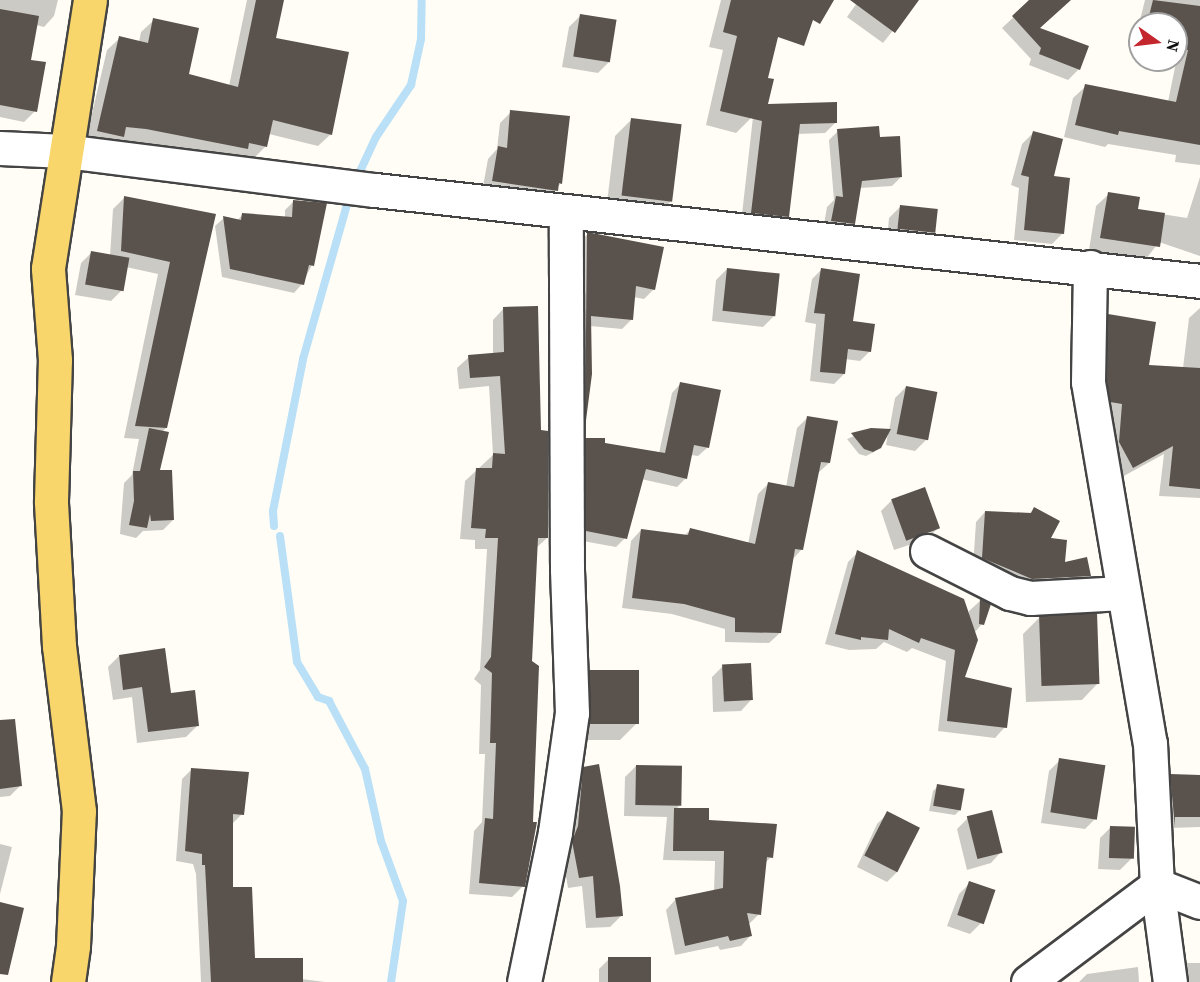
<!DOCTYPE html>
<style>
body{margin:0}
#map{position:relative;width:1200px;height:982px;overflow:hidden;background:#fffdf5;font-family:"Source Serif 4",serif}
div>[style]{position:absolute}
.shadow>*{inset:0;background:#0003}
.stream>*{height:8px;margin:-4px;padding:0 4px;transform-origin:4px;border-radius:4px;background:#b9e0f7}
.building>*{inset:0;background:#5a524d;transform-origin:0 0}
.roads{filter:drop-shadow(2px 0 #444) drop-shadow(-2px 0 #444) drop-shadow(0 2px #444) drop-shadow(0 -2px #444)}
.minor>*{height:33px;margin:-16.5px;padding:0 16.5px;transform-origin:16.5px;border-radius:16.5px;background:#fff}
.major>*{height:33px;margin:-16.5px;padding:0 16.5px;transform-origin:16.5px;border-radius:16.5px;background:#f9d66b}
span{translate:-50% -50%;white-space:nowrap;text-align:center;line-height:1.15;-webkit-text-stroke:6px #fff;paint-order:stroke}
.north{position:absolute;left:1128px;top:12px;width:60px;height:60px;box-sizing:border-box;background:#fff;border:2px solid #a0a0a0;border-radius:50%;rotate:104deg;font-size:16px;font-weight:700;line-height:24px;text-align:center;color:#111}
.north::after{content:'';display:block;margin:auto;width:21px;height:27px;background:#c4262e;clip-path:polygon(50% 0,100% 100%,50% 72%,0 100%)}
</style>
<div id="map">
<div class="shadow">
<i style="clip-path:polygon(0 0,58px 0,54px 16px,44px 27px,36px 25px,29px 61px,35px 111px,24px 122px,0 117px)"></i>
<i style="clip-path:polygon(247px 0,283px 0,274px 39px,331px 134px,318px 146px,269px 134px,266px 146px,253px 159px,239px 156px,234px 161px,118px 140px,110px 148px,85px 143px,107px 50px,120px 38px,139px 42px,141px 32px,154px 20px,187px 75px,229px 86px)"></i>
<i style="clip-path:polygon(721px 0,780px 0,751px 118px,736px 133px,706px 125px,723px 50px,709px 47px)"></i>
<i style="clip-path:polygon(859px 0,917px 0,883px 43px,847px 17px)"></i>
<i style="clip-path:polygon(1032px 0,1055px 0,1038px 29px,1079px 69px,1068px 80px,1029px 65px,1031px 59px,1002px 28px)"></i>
<i style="clip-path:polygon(1145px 0,1200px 0,1200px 165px,1175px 162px,1176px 155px,1108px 144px,1105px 147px,1064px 137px,1073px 98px,1086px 86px,1168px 102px,1176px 62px,1166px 60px,1176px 60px,1176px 24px,1140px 24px,1140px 54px,1132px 52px)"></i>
<i style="clip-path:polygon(580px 16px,609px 62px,598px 73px,562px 67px,569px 27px)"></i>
<i style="clip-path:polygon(511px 112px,561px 183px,545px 202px,482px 192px,488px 159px,497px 149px,500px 123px)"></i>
<i style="clip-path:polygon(753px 117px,836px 122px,825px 133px,797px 134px,787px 216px,776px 227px,741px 223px)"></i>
<i style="clip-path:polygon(632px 119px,672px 200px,655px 217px,606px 211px,615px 136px)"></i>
<i style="clip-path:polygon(838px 131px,879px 138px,901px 177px,892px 186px,860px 188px,853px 223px,844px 232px,823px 230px,827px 207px,834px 200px,829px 140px)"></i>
<i style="clip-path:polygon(1033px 133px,1052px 178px,1063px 233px,1052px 244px,1014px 240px,1019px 188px,1011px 185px,1022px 144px)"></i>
<i style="clip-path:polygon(1200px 177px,1200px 256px,1159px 242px,1146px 259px,1089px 250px,1096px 206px,1109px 194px,1136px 210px,1187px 218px)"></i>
<i style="clip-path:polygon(125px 197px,214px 216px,166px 428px,162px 432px,158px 472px,173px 520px,163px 530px,143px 531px,136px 538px,120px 534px,124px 483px,132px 475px,139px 439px,124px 438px,158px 274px,126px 267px,122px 290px,111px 301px,75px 295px,81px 263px,92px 252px,110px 256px,113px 209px)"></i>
<i style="clip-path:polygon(294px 201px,312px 265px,302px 284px,294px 293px,222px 277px,215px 226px,224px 218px,237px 221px,242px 215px,285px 218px,285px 210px)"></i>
<i style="clip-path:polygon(900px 207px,934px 232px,924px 243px,887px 239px,889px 218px)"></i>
<i style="clip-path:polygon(588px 234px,654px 289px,644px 299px,633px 297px,632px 319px,622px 329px,590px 326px,591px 374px,584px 427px,576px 435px,578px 243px)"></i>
<i style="clip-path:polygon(727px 269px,774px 316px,763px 327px,712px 321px,716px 280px)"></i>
<i style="clip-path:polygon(822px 269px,870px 351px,860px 361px,845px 359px,844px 374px,834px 384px,810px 381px,816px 324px,805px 322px,812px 279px)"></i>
<i style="clip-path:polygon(504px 308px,539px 432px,547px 538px,536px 548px,523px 886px,512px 897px,469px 894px,474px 831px,482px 822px,485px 754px,479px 754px,481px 685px,474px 679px,480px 670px,487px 549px,475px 549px,475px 540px,460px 539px,465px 481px,493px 455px,489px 386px,459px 389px,457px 368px,469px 357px,493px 355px,493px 320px)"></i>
<i style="clip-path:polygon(1200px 308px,1200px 498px,1159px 496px,1164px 454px,1122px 477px,1109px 453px,1112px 414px,1101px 412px,1098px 326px,1108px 316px,1147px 366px,1183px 368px,1189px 318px)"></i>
<i style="clip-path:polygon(681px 383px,708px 447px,698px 456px,691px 455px,686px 478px,677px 487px,641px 479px,625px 538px,616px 547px,577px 540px,577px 449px,586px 440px,659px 453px,672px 393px)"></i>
<i style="clip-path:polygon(906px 387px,926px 440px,915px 451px,886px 445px,888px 433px,874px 452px,866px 456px,859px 454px,847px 439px,871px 429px,889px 431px,895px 398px)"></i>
<i style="clip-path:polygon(808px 417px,829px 463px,818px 473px,802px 549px,792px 560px,780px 633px,769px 643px,725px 642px,725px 629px,672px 614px,622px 608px,631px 541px,641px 530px,684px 536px,690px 530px,748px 544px,758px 494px,769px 483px,786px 487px,797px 428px)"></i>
<i style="clip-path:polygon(892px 500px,938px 528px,927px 539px,894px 550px,881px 511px)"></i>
<i style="clip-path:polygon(1034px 509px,1063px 564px,1089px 575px,1080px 585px,1021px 588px,973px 567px,976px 522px,985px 512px,1029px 514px)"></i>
<i style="clip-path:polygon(858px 552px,969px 619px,969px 611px,980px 601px,982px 624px,974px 633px,963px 678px,1005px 727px,995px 738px,938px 731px,946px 661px,912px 648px,907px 652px,884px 642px,876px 649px,849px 650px,825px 644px,848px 562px)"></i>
<i style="clip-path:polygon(1039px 618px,1098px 683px,1082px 700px,1026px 702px,1023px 634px)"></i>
<i style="clip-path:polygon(119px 656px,170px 694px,197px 726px,186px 737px,137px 743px,132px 697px,113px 700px,108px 667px)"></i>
<i style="clip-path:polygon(723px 666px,751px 700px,741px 711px,713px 712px,712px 677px)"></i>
<i style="clip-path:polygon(590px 671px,636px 724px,620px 740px,574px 740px,573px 688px)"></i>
<i style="clip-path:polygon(0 757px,20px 786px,10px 796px,0 797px)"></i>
<i style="clip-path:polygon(1060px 760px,1096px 818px,1085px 829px,1041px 823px,1049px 771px)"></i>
<i style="clip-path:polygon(636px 766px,679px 806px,676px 809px,771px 857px,765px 863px,759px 914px,748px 925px,751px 935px,741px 946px,720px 950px,718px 946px,675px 955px,666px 910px,676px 899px,714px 891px,715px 861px,663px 860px,667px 817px,624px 816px,625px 777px)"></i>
<i style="clip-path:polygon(584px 768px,621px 916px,610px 927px,586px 928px,582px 886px,568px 888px,562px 853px,573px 779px)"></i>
<i style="clip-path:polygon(192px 769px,242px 814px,232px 824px,231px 889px,253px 960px,302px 979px,325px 982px,201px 982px,196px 874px,193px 864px,176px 861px,182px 779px)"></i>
<i style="clip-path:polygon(1171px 775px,1200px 775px,1200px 827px,1170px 828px,1160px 786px)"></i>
<i style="clip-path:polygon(938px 786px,960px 810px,955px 815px,929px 811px,933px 791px)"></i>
<i style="clip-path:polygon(888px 813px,898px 871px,887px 882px,857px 867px,877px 824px)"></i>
<i style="clip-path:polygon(968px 818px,1001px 852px,991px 863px,967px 870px,957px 829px)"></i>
<i style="clip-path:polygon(1111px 827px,1131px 859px,1120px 870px,1098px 869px,1100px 838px)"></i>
<i style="clip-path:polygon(0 844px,12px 847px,0 894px)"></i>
<i style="clip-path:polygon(970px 883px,993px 891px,981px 923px,970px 934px,947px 926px,959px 894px)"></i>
<i style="clip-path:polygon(609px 959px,650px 982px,599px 982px,599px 969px)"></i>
<i style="clip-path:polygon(1187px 963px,1200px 963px,1200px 982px,1177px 982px,1176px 974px)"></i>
<i style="clip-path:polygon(1138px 967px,1139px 982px,1079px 982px,1087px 974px)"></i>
</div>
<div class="stream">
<i style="left:356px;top:180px;width:47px;rotate:-65.1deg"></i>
<i style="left:376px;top:137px;width:63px;rotate:-56.1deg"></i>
<i style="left:411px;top:85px;width:47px;rotate:-77.7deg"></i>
<i style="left:421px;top:39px;width:39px;rotate:-89deg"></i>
<i style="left:274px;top:526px;width:15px;rotate:-94deg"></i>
<i style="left:273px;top:511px;width:155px;rotate:-78.8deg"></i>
<i style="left:303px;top:359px;width:172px;rotate:-74.1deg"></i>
<i style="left:280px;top:536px;width:127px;rotate:82.3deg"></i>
<i style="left:297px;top:662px;width:41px;rotate:59deg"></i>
<i style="left:318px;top:697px;width:12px;rotate:20deg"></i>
<i style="left:329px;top:701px;width:77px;rotate:62.1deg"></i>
<i style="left:365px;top:769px;width:74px;rotate:77.5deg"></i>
<i style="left:381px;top:841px;width:64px;rotate:69.9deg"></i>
<i style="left:403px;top:901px;width:82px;rotate:98.4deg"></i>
</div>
<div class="building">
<i style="clip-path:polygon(256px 0,284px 0,276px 38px,349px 52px,332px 135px,273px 120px,267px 147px,249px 143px,248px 149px,146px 129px,126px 127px,124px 137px,97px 131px,119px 36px,148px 43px,153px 18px,199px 28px,189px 74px,238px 87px)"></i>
<i style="clip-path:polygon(731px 0,834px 0,820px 24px,813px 20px,804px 46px,778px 37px,768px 78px,774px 79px,768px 104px,837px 102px,837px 123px,800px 124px,789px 217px,751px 213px,762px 121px,720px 111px,737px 36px,723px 32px)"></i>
<i style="clip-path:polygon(850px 0,919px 0,895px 33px)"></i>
<i style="clip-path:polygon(1029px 0,1071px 0,1040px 28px,1089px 46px,1080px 70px,1039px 54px,1041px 48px,1012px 16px)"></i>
<i style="clip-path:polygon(1153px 0,1200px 6px,1200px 145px,1119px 131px,1118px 135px,1075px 125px,1085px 84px,1176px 102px,1188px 50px,1176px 48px,1176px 24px,1147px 24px)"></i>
<i style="clip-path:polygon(0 9px,39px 16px,31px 60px,46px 62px,37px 112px,0 105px)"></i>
<i style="left:580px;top:14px;width:37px;height:43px;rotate:9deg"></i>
<i style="clip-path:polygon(510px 110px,570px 116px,562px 184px,559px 183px,558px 191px,492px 181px,498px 146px,507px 148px)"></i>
<i style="left:631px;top:118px;width:51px;height:78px;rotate:7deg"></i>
<i style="clip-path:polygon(879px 126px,880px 137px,900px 136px,902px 177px,862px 181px,855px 224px,831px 221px,836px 196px,843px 197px,837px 129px)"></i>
<i style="clip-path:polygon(1033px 131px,1063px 139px,1054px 176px,1070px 178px,1064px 234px,1024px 230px,1029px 177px,1021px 175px)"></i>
<i style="clip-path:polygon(1108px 192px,1140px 197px,1138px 209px,1165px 213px,1160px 247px,1100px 238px)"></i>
<i style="clip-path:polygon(124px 196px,216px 214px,167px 428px,135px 426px,170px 262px,121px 251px)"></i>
<i style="clip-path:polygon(293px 200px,327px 203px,314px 266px,309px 265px,304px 285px,230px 269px,223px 216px,241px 220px,242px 213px,292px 217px)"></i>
<i style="left:900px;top:205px;width:38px;height:24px;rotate:6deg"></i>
<i style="clip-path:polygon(587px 232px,664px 247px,655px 290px,636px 286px,633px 320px,591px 316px,592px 374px,585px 428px)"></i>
<i style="left:91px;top:251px;width:39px;height:34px;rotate:10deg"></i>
<i style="left:727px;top:268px;width:53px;height:43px;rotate:6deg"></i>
<i style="clip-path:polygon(821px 268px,860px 274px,853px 321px,875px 324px,871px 352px,848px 349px,845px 374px,820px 372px,825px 314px,814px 313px)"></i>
<i style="clip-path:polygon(538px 306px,541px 430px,548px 431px,548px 538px,538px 538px,532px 661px,539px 666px,533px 822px,537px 822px,525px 887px,479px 883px,485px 818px,493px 819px,496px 743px,490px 743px,492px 673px,484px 667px,491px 657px,498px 538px,485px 538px,486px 529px,471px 528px,476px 468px,492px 468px,493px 453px,505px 454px,500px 376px,470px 378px,468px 355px,504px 352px,503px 307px)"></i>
<i style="clip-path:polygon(1108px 314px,1156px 322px,1149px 365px,1200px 368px,1200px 489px,1169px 486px,1173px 446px,1133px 468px,1119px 442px,1122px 404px,1110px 402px,1107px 381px)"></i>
<i style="clip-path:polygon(680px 382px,721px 390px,709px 448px,694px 445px,687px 479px,646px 469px,627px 539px,586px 531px,585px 438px,605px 438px,605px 443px,665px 453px)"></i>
<i style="left:906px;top:386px;width:32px;height:49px;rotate:11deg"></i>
<i style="clip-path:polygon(807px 416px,838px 421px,830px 463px,821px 462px,803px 550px,795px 549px,781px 633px,735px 632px,735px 618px,684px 604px,632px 598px,641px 529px,688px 535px,690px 528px,755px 544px,768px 482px,794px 487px)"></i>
<i style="clip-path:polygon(149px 428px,169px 432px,160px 470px,172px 470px,174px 520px,151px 521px,150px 514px,147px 528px,129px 525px,134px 501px,133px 471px,140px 471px)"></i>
<i style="clip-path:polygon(871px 428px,891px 429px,881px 448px,873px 452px,864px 449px,851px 433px)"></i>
<i style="left:925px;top:487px;width:44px;height:36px;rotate:70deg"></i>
<i style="clip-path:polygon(1034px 507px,1060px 521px,1051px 538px,1067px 540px,1065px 562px,1087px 557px,1091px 576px,1032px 579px,982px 558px,985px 511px,1031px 513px)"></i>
<i style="clip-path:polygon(857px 550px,964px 599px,978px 640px,965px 677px,1012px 688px,1007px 728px,947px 721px,955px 650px,921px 638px,919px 643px,889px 629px,888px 640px,861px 637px,861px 640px,835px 634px)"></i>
<i style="clip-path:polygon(980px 599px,991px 604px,984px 625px,979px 624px)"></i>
<i style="left:1097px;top:613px;width:71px;height:58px;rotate:88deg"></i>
<i style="clip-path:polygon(165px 648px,171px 693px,195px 690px,199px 726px,148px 732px,142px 687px,123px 690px,119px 655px)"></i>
<i style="left:751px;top:663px;width:37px;height:29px;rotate:87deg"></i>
<i style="left:589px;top:670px;width:50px;height:54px"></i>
<i style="clip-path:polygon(15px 719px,22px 786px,0 789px,0 720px)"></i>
<i style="left:1059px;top:758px;width:47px;height:55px;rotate:9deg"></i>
<i style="clip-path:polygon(599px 764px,620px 886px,623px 916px,596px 918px,593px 876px,579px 878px,572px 841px,578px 826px,583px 767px)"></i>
<i style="left:636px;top:765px;width:46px;height:40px;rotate:1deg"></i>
<i style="clip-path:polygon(191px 768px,249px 772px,244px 815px,233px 814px,233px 887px,252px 887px,255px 958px,303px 958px,303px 982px,211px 982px,205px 865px,202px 865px,202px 854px,185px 851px)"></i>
<i style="clip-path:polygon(1170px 774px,1200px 775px,1200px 817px,1175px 817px,1175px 827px)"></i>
<i style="left:937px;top:784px;width:28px;height:22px;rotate:10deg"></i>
<i style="clip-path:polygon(674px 808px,709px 808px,709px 820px,777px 824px,773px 858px,767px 857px,761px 915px,747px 913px,752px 936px,730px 941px,728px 936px,685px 946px,675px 898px,723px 888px,724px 851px,673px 851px)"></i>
<i style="left:992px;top:810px;width:44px;height:26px;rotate:76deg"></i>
<i style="left:887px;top:811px;width:37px;height:50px;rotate:27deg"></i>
<i style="left:1110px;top:826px;width:25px;height:32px;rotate:2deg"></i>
<i style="left:969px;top:881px;width:28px;height:36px;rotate:19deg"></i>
<i style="clip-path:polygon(0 902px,24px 908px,8px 975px,0 974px)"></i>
<i style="left:608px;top:957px;width:43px;height:25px"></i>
</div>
<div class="roads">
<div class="minor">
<i style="left:0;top:148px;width:65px;rotate:2.6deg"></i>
<i style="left:65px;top:151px;width:312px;rotate:7.2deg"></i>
<i style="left:375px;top:190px;width:830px;rotate:6.29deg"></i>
<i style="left:1090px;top:267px;width:115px;rotate:91deg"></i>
<i style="left:1088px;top:382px;width:366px;rotate:80.3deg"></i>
<i style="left:1150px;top:743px;width:142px;rotate:87.2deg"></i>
<i style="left:1157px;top:885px;width:98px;rotate:82.4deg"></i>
<i style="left:927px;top:551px;width:93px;rotate:26.8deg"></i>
<i style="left:1010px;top:593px;width:21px;rotate:14deg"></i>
<i style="left:1030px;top:598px;width:93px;rotate:-3.1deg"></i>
<i style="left:524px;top:982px;width:153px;rotate:-78.3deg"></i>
<i style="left:555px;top:832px;width:120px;rotate:-81.9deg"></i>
<i style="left:572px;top:713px;width:144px;rotate:-92deg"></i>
<i style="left:567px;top:569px;width:358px;rotate:-90.2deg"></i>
<i style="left:1028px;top:982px;width:161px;rotate:-36.9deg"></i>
<i style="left:1157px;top:885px;width:46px;rotate:21.6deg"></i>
</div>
<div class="major">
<i style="left:68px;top:982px;width:36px;rotate:-82deg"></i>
<i style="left:73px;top:946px;width:135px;rotate:-87.5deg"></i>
<i style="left:79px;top:811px;width:166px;rotate:-96.9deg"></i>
<i style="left:59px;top:646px;width:145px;rotate:-93.2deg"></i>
<i style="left:51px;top:501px;width:141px;rotate:-88.4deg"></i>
<i style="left:55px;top:360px;width:92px;rotate:-94.4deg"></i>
<i style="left:48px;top:268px;width:271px;rotate:-81.1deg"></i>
</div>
</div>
<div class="north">N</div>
</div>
